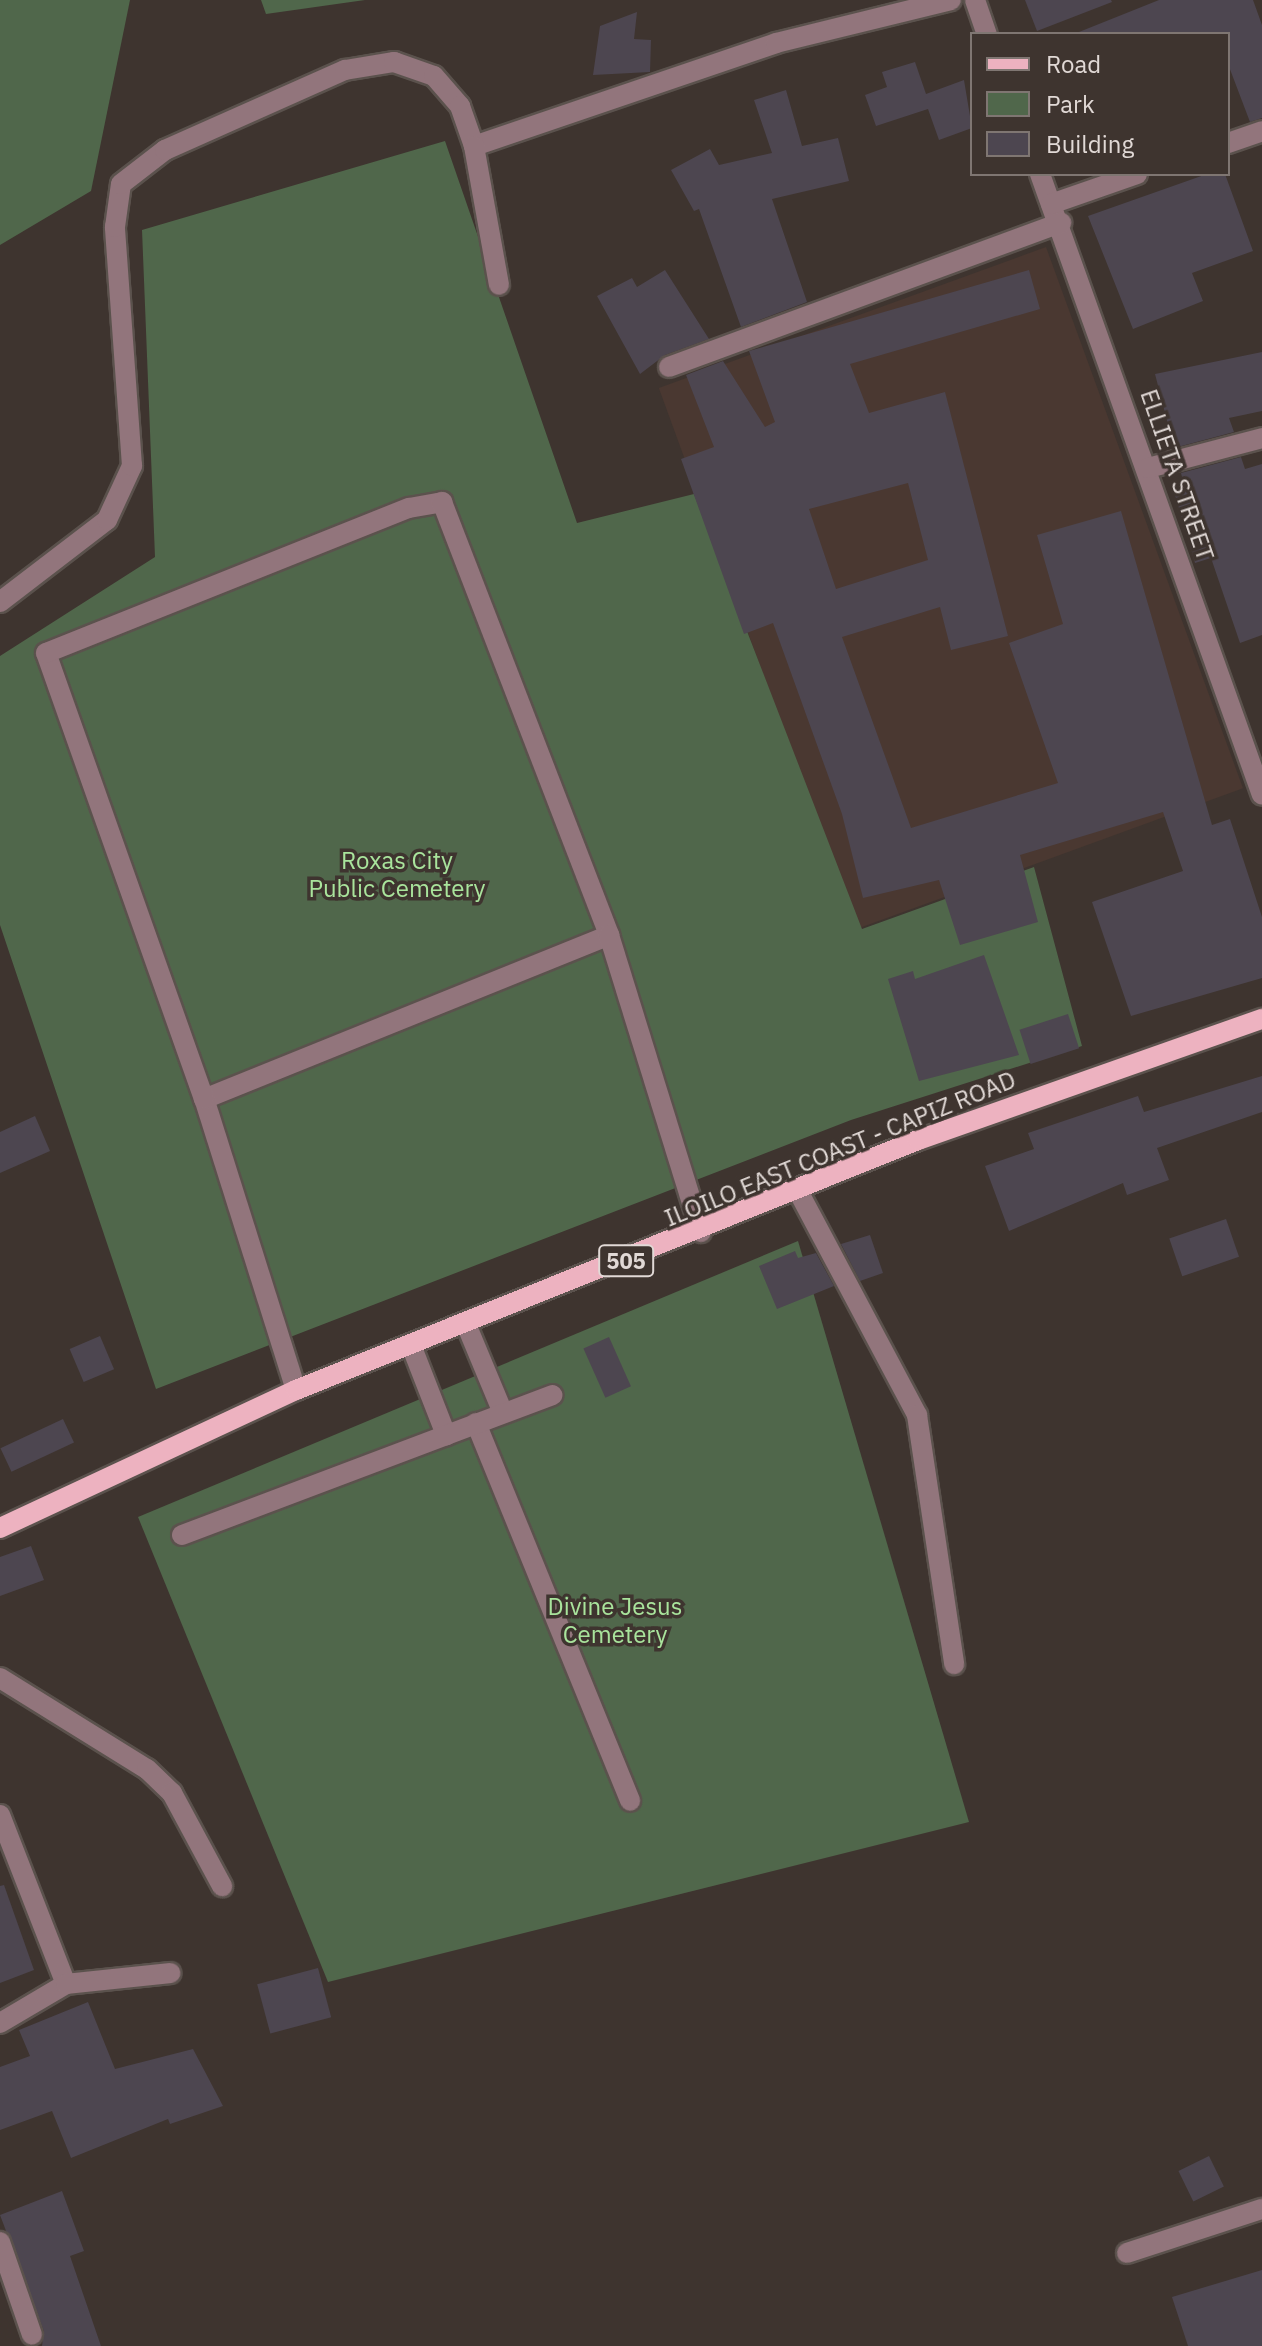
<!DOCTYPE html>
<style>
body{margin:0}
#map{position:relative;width:1262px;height:2346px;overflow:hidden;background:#3e342f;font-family:"IBM Plex Sans",sans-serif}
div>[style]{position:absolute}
.built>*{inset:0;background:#4a3831;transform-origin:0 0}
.green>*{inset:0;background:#50674b}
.building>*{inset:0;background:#4d4650;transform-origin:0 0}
.roads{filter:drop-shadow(2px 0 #5b524d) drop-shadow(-2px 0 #5b524d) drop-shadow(0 2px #5b524d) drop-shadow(0 -2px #5b524d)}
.minor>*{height:20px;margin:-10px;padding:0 10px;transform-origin:10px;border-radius:10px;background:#92757c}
.major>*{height:20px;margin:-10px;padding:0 10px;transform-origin:10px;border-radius:10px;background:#edb2c0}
span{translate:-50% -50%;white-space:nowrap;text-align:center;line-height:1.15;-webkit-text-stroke:7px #3e342f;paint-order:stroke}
.shield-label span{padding:2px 6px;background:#3e342f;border:2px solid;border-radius:6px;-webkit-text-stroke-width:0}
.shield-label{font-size:22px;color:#e1d9d6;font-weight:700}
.street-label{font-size:24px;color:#e1d9d6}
.park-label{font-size:24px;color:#a9e49c}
.legend{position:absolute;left:970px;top:32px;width:260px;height:144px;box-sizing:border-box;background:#3e342f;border:2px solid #7f7672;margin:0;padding:10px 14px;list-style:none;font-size:24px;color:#e1d9d6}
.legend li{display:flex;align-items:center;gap:16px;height:40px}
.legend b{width:40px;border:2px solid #7f7672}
</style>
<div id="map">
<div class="built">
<i style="left:1046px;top:247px;width:576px;height:412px;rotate:70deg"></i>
</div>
<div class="green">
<i style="clip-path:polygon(0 0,130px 0,91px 191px,0 245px)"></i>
<i style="clip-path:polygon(261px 0,365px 0,266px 14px)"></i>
<i style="clip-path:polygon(445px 141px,577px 523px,694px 494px,862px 929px,1034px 867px,1082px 1046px,851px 1120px,156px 1389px,0 925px,0 656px,155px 557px,142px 230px)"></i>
<i style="clip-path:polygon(798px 1241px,969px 1822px,328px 1982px,138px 1517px)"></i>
</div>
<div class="building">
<i style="clip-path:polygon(1025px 0,1111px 0,1112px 2px,1037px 31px)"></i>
<i style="clip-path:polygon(1159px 0,1253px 0,1262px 25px,1262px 118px,1250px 122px,1228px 64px,1228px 34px,1074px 34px)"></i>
<i style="clip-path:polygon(637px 12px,634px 39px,651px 40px,650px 72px,593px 75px,600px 26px)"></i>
<i style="clip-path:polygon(915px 62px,926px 94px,964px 80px,972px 128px,939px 140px,928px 109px,876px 126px,865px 95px,887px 87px,882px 72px)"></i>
<i style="clip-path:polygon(786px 90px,802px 146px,838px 138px,849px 181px,772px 199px,807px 302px,741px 327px,699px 209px,694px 211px,671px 170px,710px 149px,719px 165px,772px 153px,754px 100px)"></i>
<i style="clip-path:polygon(1207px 174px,1225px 174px,1253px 251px,1192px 273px,1203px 301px,1133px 329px,1088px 216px)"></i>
<i style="clip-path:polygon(665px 270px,709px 339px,665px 355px,640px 374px,597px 296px,632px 278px,637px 287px)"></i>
<i style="clip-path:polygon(evenodd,1029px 270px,1040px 309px,850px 364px,869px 413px,945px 392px,1008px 636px,951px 650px,940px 607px,842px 637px,911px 828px,1058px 783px,1009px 643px,1063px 624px,1037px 535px,1121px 511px,1212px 825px,1230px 819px,1262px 917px,1262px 978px,1131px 1016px,1092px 902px,1183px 871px,1163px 812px,1020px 855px,1038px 922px,960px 945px,939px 880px,863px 898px,842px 814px,773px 623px,744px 634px,681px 459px,714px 447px,686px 375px,723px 361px,765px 427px,775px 422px,749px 351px,1029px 270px,908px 483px,928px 560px,836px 589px,809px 509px,908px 483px)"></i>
<i style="clip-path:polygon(1262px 352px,1262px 411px,1229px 418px,1234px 432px,1174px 448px,1155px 374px)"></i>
<i style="clip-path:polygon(1241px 457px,1245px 469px,1262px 464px,1262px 635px,1240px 643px,1211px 558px,1195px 563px,1173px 488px,1184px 485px,1181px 473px)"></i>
<i style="clip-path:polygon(984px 955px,1019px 1055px,919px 1081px,888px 979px,913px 971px,915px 979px)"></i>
<i style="left:1068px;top:1014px;width:36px;height:51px;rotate:72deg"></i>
<i style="clip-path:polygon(1262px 1076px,1262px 1112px,1157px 1148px,1169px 1180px,1127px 1195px,1123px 1183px,1009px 1231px,985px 1166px,1034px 1149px,1028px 1133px,1138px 1096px,1144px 1112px)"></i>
<i style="clip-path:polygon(35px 1116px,50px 1151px,0 1173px,0 1132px)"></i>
<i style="left:1226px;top:1219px;width:40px;height:60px;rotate:71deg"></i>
<i style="clip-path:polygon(870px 1235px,883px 1273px,860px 1281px,841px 1244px)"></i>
<i style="clip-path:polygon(795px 1251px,798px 1258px,816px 1253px,834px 1286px,777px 1309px,759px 1266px)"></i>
<i style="left:100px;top:1336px;width:36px;height:33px;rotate:67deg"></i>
<i style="left:609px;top:1337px;width:54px;height:28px;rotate:66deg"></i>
<i style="left:63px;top:1419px;width:26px;height:69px;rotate:65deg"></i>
<i style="clip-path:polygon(31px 1546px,44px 1580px,0 1596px,0 1557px)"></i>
<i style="clip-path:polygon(4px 1885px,34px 1970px,0 1983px,0 1886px)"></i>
<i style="left:318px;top:1968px;width:51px;height:63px;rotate:75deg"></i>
<i style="clip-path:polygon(88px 2002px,115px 2069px,193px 2049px,223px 2106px,170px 2124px,168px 2119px,71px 2158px,52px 2111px,0 2130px,0 2067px,30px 2056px,19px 2030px)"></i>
<i style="left:1209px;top:2156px;width:34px;height:34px;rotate:64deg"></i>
<i style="clip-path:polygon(62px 2191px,84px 2251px,70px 2256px,101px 2346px,42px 2346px,44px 2331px,0 2215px)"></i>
<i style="clip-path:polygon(1262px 2270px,1262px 2346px,1188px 2346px,1172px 2297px)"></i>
</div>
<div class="roads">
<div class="minor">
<i style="left:975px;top:0;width:36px;rotate:71deg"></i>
<i style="left:1228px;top:143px;width:36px;rotate:-19deg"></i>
<i style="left:474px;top:146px;width:319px;rotate:-18.8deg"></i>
<i style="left:776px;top:43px;width:180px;rotate:-13.8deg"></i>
<i style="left:1040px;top:174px;width:659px;rotate:70.33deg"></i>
<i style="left:1051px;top:204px;width:91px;rotate:-19.2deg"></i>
<i style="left:669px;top:367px;width:418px;rotate:-20.2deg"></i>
<i style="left:1148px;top:468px;width:118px;rotate:-14.7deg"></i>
<i style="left:0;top:602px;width:135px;rotate:-37.5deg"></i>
<i style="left:107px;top:520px;width:60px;rotate:-65.2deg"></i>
<i style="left:132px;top:466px;width:240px;rotate:-94.1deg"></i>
<i style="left:115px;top:227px;width:43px;rotate:-82.1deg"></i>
<i style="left:121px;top:184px;width:56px;rotate:-37.7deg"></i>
<i style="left:165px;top:150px;width:197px;rotate:-24deg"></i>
<i style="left:345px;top:70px;width:50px;rotate:-9.3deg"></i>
<i style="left:394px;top:62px;width:42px;rotate:19.3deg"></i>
<i style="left:434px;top:76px;width:40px;rotate:49deg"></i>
<i style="left:460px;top:106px;width:42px;rotate:70.7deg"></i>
<i style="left:474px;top:146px;width:141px;rotate:79.8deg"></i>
<i style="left:204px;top:1099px;width:437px;rotate:-22deg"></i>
<i style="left:798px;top:1191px;width:254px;rotate:62deg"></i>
<i style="left:917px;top:1415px;width:252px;rotate:81.5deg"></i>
<i style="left:466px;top:1324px;width:96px;rotate:67.4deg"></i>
<i style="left:411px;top:1345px;width:97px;rotate:68.7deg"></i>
<i style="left:296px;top:1390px;width:305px;rotate:-107.5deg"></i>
<i style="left:204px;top:1099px;width:473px;rotate:-109.5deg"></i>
<i style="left:46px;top:653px;width:391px;rotate:-21.8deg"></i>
<i style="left:409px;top:508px;width:34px;rotate:-10deg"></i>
<i style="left:442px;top:502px;width:464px;rotate:68.9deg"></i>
<i style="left:609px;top:935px;width:311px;rotate:72.8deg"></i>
<i style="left:476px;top:1423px;width:408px;rotate:67.8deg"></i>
<i style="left:182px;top:1535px;width:396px;rotate:-20.7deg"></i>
<i style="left:0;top:1678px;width:173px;rotate:31.8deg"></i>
<i style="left:147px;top:1769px;width:35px;rotate:44deg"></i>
<i style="left:172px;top:1793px;width:106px;rotate:61.7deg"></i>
<i style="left:0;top:1815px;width:181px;rotate:68.7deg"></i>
<i style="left:0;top:2023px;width:77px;rotate:-30.6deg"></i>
<i style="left:66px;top:1984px;width:105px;rotate:-6deg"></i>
<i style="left:0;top:2242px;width:98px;rotate:71deg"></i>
<i style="left:1127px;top:2253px;width:142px;rotate:-18.1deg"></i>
</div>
<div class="major">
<i style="left:0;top:1528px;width:327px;rotate:-25deg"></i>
<i style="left:296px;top:1390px;width:670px;rotate:-21.9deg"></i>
<i style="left:918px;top:1140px;width:365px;rotate:-19.4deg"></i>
</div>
</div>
<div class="shield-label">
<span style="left:626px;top:1261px">505</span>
</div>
<div class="street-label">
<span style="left:1177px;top:475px;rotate:71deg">ELLIETA STREET</span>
<span style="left:840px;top:1149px;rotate:-22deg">ILOILO EAST COAST - CAPIZ ROAD</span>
</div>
<div class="park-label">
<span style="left:397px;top:875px">Roxas City<br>Public Cemetery</span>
<span style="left:615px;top:1621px">Divine Jesus<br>Cemetery</span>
</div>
<ul class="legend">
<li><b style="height:10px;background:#edb2c0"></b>Road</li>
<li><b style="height:22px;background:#50674b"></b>Park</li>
<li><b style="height:22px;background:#4d4650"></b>Building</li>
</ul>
</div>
